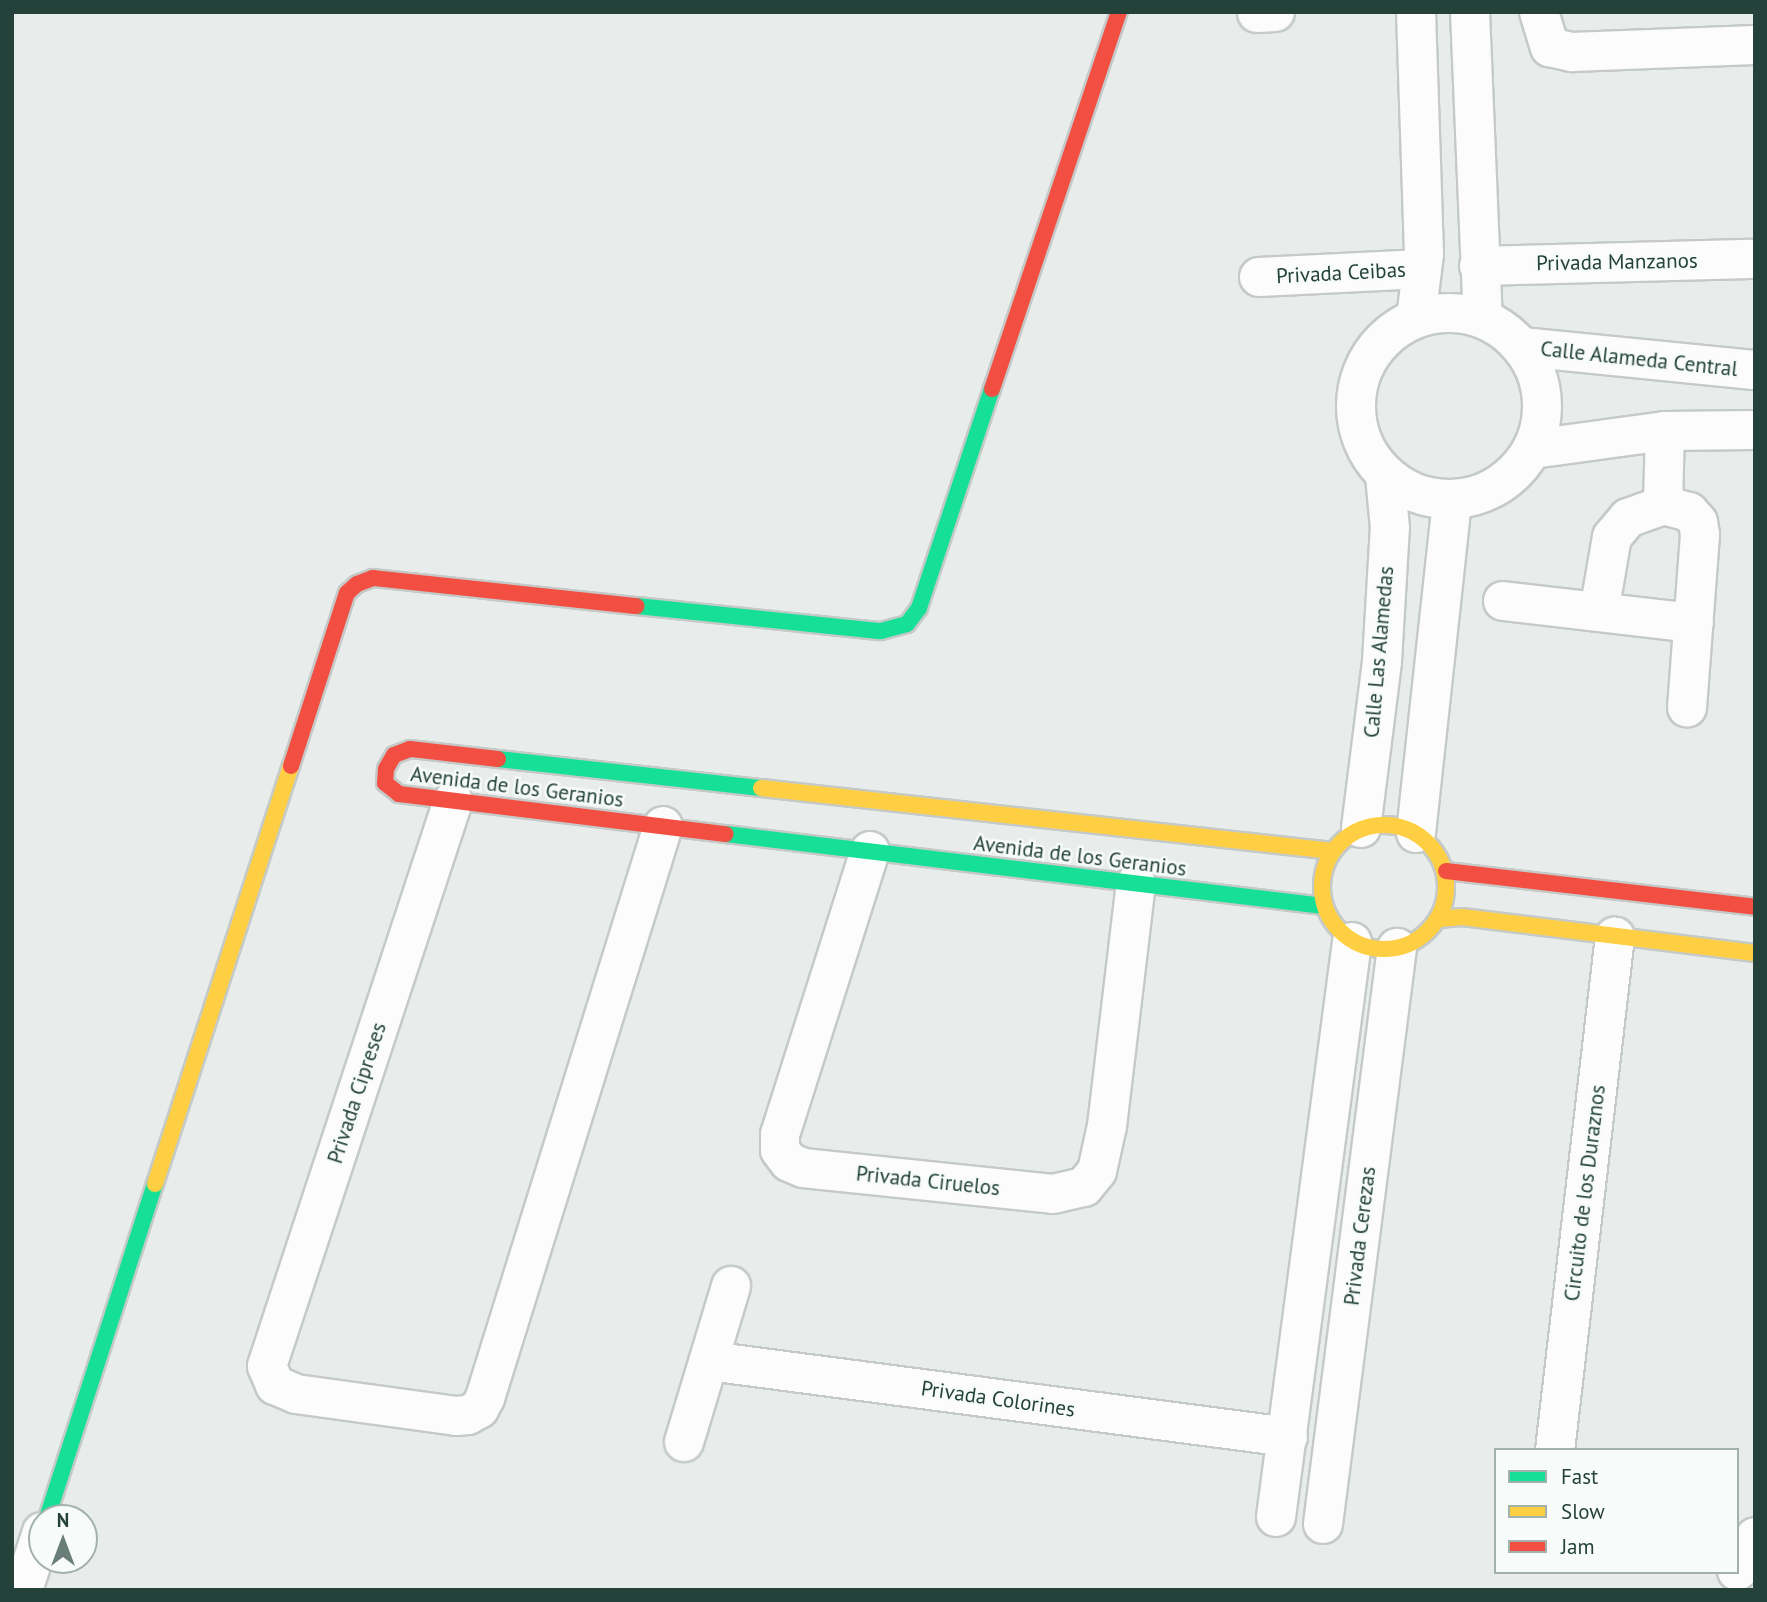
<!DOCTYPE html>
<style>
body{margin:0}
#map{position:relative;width:1767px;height:1602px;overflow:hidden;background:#e8edeb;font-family:"PT Sans",sans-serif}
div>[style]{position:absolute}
.roads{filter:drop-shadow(2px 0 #c5cac8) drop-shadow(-2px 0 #c5cac8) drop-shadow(0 2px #c5cac8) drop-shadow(0 -2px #c5cac8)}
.street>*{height:38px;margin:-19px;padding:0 19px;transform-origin:19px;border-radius:19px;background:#fcfcfc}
.street>.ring{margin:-19px;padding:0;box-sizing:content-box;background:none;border:38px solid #fcfcfc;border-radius:50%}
.fast>*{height:16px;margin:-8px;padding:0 8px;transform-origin:8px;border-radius:8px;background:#16e098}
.slow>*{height:16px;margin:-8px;padding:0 8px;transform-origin:8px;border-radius:8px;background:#ffcf43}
.slow>.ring{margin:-8px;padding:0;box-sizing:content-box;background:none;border:16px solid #ffcf43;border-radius:50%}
.jam>*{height:16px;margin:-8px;padding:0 8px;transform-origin:8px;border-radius:8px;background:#f24e42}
span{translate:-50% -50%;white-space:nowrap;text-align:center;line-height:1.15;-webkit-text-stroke:5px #f7fbf9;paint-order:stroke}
.street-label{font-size:21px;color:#24423a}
.frame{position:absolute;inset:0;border:14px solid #24423a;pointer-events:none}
.legend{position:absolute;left:1494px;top:1448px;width:245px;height:126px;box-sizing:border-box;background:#f7fbf9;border:2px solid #a3b1ad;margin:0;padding:9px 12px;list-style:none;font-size:21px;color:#24423a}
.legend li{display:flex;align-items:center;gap:14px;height:35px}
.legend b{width:35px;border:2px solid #a3b1ad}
.north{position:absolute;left:28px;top:1504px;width:70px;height:70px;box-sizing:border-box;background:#f7fbf9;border:2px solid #a3b1ad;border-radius:50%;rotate:0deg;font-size:19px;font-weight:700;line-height:28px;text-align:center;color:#24423a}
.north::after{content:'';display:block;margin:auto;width:24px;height:32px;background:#697e78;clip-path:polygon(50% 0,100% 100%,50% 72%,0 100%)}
</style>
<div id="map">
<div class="roads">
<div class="street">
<i style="left:1416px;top:12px;width:242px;rotate:88.1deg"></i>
<i style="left:1424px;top:254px;width:64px;rotate:97.1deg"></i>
<i style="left:1470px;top:12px;width:306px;rotate:87.6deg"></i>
<i style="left:1539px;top:12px;width:37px;rotate:73deg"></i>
<i style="left:1550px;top:47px;width:23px;rotate:13deg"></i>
<i style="left:1572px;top:52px;width:183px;rotate:-2.2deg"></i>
<i style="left:1257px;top:13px;width:18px;rotate:-3deg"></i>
<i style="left:1479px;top:266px;width:276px;rotate:-1.5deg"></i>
<i style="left:1259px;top:277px;width:163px;rotate:-2.8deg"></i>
<i class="ring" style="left:1356px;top:313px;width:148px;height:148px"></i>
<i style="left:1523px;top:347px;width:233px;rotate:5.7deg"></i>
<i style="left:1533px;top:449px;width:133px;rotate:-7.8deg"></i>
<i style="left:1665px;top:431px;width:90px;rotate:-0.6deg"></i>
<i style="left:1663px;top:505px;width:74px;rotate:-88.5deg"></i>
<i style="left:1503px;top:601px;width:192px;rotate:6.6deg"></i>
<i style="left:1599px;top:612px;width:76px;rotate:-80.2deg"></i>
<i style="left:1612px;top:537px;width:25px;rotate:-50deg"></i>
<i style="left:1628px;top:518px;width:37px;rotate:-20deg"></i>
<i style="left:1663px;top:505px;width:27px;rotate:15deg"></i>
<i style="left:1689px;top:512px;width:13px;rotate:48deg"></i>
<i style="left:1698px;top:522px;width:13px;rotate:81deg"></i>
<i style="left:1700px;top:535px;width:173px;rotate:94.3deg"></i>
<i style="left:453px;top:801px;width:595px;rotate:108.22deg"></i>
<i style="left:267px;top:1366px;width:21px;rotate:67deg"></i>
<i style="left:275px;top:1385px;width:23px;rotate:23deg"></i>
<i style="left:296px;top:1394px;width:162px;rotate:7.8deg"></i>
<i style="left:456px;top:1416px;width:12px;rotate:-5deg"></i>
<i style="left:468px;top:1415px;width:13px;rotate:-29deg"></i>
<i style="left:479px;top:1409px;width:13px;rotate:-61deg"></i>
<i style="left:485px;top:1398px;width:599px;rotate:-72.71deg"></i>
<i style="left:1361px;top:828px;width:168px;rotate:-82.8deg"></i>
<i style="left:1382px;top:661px;width:133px;rotate:-86.6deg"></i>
<i style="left:1390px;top:528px;width:52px;rotate:-95.5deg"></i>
<i style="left:1416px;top:833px;width:334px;rotate:-83.8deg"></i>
<i style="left:870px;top:851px;width:297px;rotate:107.6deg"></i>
<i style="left:780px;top:1134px;width:16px;rotate:90deg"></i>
<i style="left:780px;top:1150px;width:15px;rotate:53deg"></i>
<i style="left:789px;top:1162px;width:15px;rotate:23deg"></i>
<i style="left:803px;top:1168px;width:251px;rotate:5.9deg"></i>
<i style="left:1053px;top:1194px;width:32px;rotate:-13deg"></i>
<i style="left:1084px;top:1187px;width:21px;rotate:-51deg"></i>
<i style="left:1097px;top:1171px;width:46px;rotate:-77.5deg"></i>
<i style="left:1107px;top:1126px;width:244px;rotate:-83.2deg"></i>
<i style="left:709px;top:1361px;width:584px;rotate:7.48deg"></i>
<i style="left:684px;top:1442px;width:163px;rotate:-73.2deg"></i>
<i style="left:1555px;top:1450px;width:517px;rotate:-83.34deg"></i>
<i style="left:1276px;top:1517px;width:580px;rotate:-82.47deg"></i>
<i style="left:1323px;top:1524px;width:581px;rotate:-82.68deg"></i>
<i style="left:1737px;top:1571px;width:14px;rotate:-39deg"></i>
<i style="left:1748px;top:1562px;width:26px;rotate:-74deg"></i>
<i style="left:23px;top:1590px;width:61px;rotate:-71.9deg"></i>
</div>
<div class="fast">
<i style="left:637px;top:606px;width:245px;rotate:5.9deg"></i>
<i style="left:881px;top:631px;width:27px;rotate:-15deg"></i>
<i style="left:907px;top:624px;width:20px;rotate:-53deg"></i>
<i style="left:919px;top:608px;width:231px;rotate:-71.6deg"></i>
<i style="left:498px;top:759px;width:265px;rotate:6.3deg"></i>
<i style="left:726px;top:834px;width:602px;rotate:6.87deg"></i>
<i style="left:47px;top:1518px;width:351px;rotate:-72.1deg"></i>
</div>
<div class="slow">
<i style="left:761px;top:788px;width:575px;rotate:6.29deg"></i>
<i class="ring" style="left:1322px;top:825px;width:108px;height:108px"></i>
<i style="left:1439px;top:919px;width:23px;rotate:-5deg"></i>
<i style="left:1462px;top:917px;width:295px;rotate:7deg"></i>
<i style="left:155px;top:1184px;width:440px;rotate:-72deg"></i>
</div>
<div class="jam">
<i style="left:992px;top:389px;width:398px;rotate:-71.4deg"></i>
<i style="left:498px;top:759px;width:89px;rotate:-173.5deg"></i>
<i style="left:410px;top:749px;width:17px;rotate:159deg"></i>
<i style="left:394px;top:755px;width:16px;rotate:120deg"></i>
<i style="left:386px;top:769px;width:14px;rotate:94deg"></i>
<i style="left:385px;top:783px;width:18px;rotate:38deg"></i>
<i style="left:399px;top:794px;width:329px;rotate:7deg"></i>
<i style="left:291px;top:766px;width:182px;rotate:-72.1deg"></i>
<i style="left:347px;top:593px;width:13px;rotate:-42deg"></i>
<i style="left:357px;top:584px;width:17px;rotate:-21deg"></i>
<i style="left:373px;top:578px;width:265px;rotate:6.1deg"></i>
<i style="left:1446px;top:871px;width:311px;rotate:6.6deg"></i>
</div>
</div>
<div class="street-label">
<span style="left:1617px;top:262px;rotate:-1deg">Privada Manzanos</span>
<span style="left:1341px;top:273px;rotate:-3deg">Privada Ceibas</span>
<span style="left:1639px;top:359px;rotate:6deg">Calle Alameda Central</span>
<span style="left:1379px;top:652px;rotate:-85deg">Calle Las Alamedas</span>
<span style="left:517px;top:787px;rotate:7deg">Avenida de los Geranios</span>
<span style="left:1080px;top:856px;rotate:7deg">Avenida de los Geranios</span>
<span style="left:357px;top:1093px;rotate:-72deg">Privada Cipreses</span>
<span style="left:928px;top:1181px;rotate:6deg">Privada Ciruelos</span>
<span style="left:1585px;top:1193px;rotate:-83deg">Circuito de los Duraznos</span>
<span style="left:1360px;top:1236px;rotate:-83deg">Privada Cerezas</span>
<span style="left:998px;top:1399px;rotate:8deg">Privada Colorines</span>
</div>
<div class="frame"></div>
<ul class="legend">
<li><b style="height:9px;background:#16e098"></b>Fast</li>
<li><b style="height:9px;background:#ffcf43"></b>Slow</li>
<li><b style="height:9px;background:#f24e42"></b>Jam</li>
</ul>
<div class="north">N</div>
</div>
